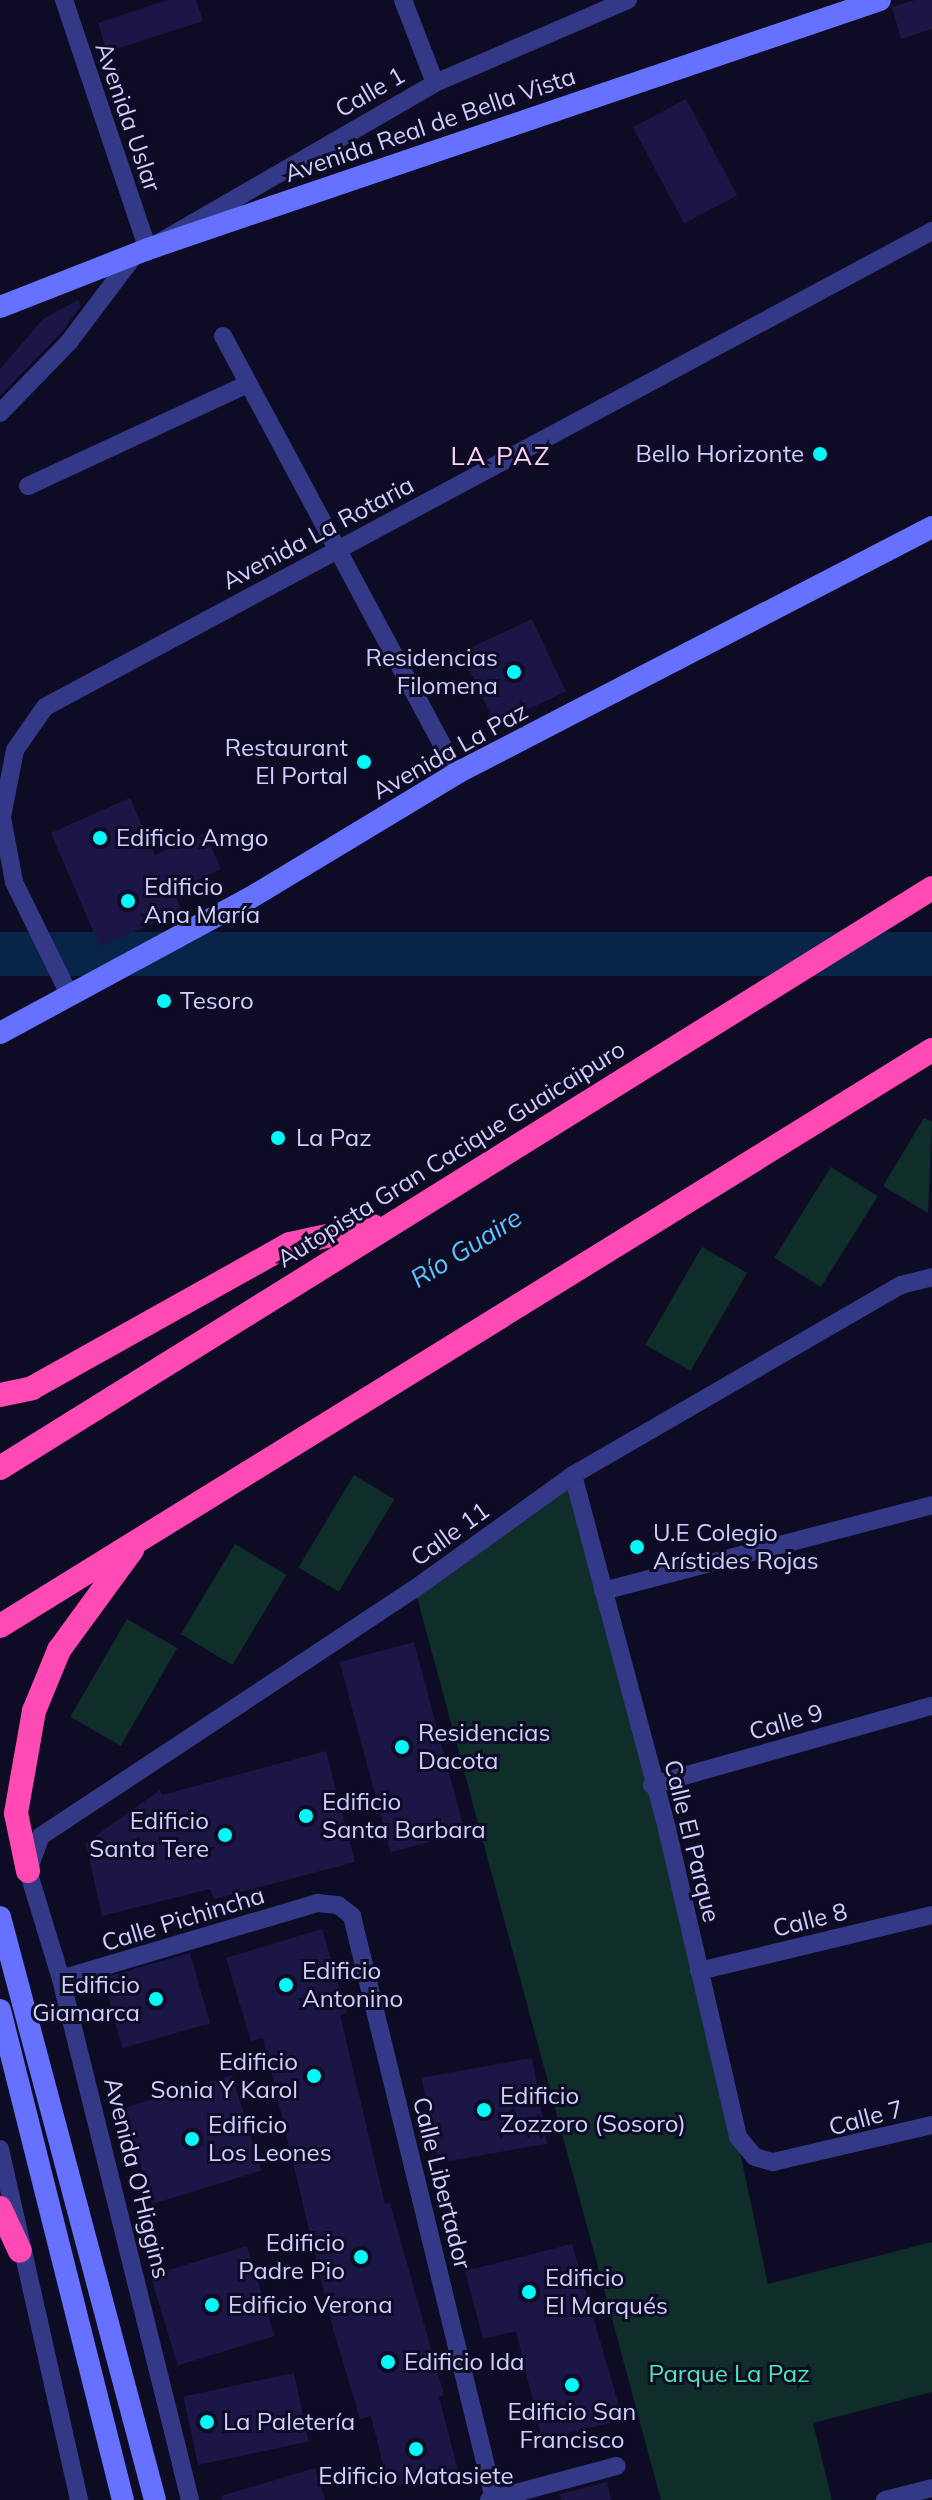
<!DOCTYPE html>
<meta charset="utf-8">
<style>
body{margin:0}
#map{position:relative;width:932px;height:2500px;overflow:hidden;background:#0e0c24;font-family:Mulish,sans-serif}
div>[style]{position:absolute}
.green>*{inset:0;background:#0f2e2a;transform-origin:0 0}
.water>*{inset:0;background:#072548;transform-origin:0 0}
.building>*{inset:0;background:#1b1646;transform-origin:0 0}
.minor>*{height:18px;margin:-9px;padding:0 9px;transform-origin:9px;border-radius:9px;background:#333987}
.secondary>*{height:22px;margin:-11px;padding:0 11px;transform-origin:11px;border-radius:11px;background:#6672ff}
.motorway>*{height:24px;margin:-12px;padding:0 12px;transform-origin:12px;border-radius:12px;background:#ff4ab4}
.dots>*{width:22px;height:22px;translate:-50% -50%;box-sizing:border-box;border:4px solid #0e0c24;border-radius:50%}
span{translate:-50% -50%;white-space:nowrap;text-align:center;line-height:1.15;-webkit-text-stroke:6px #0e0c24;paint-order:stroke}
.street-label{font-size:24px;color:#cfcfff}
.poi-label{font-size:24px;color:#cfcfff}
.right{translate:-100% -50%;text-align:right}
.left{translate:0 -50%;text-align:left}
.park-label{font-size:24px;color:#51e9b3}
.neighbourhood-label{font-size:26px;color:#ffd1f3;letter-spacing:2px}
.water-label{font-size:26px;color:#5dc5ff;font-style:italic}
</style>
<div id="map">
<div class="green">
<i style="clip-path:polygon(924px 1118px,932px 1122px,928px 1213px,883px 1186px)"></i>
<i style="left:831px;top:1167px;width:55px;height:107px;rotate:32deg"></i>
<i style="left:702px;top:1247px;width:52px;height:113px;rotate:30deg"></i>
<i style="left:354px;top:1475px;width:47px;height:108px;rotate:31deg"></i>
<i style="clip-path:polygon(572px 1484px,719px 2054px,768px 2284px,932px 2242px,932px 2392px,813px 2423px,832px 2500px,661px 2500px,417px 1597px)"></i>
<i style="left:235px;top:1544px;width:60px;height:105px;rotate:31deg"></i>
<i style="left:127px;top:1619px;width:58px;height:113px;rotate:30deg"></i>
</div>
<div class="water">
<i style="left:932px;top:932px;width:44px;height:1100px;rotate:90deg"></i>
</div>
<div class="building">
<i style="clip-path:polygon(167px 0,196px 0,203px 21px,107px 52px,98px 23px)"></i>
<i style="clip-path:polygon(915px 0,932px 0,932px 29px,901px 39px,892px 7px)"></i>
<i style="left:686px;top:99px;width:109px;height:60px;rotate:62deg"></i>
<i style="clip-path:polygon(78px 300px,81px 306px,60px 334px,0 396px,0 369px,43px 319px)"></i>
<i style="left:532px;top:619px;width:80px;height:78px;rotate:65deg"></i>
<i style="clip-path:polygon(130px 798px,155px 855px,205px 833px,221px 869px,173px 891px,182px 910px,100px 947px,51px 833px)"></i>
<i style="left:414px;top:1642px;width:197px;height:77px;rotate:75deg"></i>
<i style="clip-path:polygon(326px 1751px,355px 1862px,214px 1899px,210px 1889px,102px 1916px,86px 1843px,160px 1790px,162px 1795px)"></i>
<i style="clip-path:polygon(322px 1929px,347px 2013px,340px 2015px,385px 2204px,390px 2203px,444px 2395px,439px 2397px,458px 2471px,389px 2488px,371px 2416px,360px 2419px,333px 2329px,263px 2038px,251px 2041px,226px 1958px)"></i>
<i style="left:190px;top:1953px;width:73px;height:91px;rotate:74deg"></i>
<i style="left:532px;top:2058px;width:87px;height:112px;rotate:80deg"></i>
<i style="left:232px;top:2075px;width:100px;height:114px;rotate:73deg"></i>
<i style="clip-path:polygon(572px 2244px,623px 2420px,542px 2439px,516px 2331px,483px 2339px,465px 2271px)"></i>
<i style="left:247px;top:2246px;width:94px;height:101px;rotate:73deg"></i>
<i style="left:294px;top:2373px;width:70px;height:113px;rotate:78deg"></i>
<i style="clip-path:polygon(315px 2468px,325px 2500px,222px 2500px,221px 2496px)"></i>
<i style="clip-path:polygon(607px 2482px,611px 2500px,561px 2500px,560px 2494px)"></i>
</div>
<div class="minor">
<i style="left:64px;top:0;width:263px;rotate:71.4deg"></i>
<i style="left:148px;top:249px;width:332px;rotate:-30deg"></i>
<i style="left:435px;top:83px;width:210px;rotate:-23.3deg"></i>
<i style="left:403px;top:0;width:89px;rotate:68.9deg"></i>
<i style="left:223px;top:336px;width:496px;rotate:61.8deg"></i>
<i style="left:0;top:413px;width:99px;rotate:-45.8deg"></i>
<i style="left:69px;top:342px;width:106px;rotate:-53deg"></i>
<i style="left:28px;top:486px;width:240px;rotate:-24.9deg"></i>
<i style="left:69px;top:994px;width:125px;rotate:-116.2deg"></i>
<i style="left:14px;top:882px;width:66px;rotate:-100.5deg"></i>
<i style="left:2px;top:817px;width:68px;rotate:-79deg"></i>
<i style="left:15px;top:750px;width:52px;rotate:-55.1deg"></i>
<i style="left:45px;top:707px;width:1007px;rotate:-28.22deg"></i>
<i style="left:573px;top:1475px;width:366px;rotate:75.1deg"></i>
<i style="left:667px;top:1829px;width:316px;rotate:77deg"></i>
<i style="left:738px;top:2137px;width:26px;rotate:50deg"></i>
<i style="left:755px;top:2157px;width:19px;rotate:16deg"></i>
<i style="left:773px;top:2162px;width:163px;rotate:-13.1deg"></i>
<i style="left:603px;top:1591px;width:340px;rotate:-14.6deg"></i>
<i style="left:652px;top:1785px;width:291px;rotate:-15.8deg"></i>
<i style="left:699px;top:1971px;width:240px;rotate:-13.5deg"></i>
<i style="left:61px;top:1979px;width:268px;rotate:-16.5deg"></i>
<i style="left:318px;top:1903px;width:20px;rotate:6deg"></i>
<i style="left:338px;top:1905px;width:18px;rotate:38deg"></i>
<i style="left:352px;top:1916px;width:600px;rotate:76.31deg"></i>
<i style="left:0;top:2149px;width:360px;rotate:77.3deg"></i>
<i style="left:190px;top:2500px;width:537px;rotate:-103.91deg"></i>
<i style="left:61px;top:1979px;width:113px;rotate:-107deg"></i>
<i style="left:28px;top:1871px;width:37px;rotate:-70deg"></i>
<i style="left:41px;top:1836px;width:446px;rotate:-33.5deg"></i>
<i style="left:413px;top:1590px;width:197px;rotate:-35.7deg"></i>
<i style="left:573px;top:1475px;width:379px;rotate:-30.1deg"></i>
<i style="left:901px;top:1285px;width:32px;rotate:-14deg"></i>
<i style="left:489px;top:2500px;width:132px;rotate:-14.9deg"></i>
<i style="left:885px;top:2500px;width:49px;rotate:-14.3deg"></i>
</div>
<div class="secondary">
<i style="left:0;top:307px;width:159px;rotate:-21.4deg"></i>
<i style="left:148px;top:249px;width:773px;rotate:-18.79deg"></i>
<i style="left:0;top:1033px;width:284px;rotate:-28.4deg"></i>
<i style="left:250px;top:898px;width:242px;rotate:-31.1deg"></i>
<i style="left:457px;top:773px;width:535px;rotate:-27.38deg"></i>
<i style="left:0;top:1917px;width:603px;rotate:75.11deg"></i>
<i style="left:0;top:2010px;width:505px;rotate:75.91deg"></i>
</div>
<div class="motorway">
<i style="left:0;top:1395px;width:33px;rotate:-12deg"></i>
<i style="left:32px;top:1388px;width:295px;rotate:-29.2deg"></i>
<i style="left:290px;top:1244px;width:85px;rotate:-12.2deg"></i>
<i style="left:0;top:1468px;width:1098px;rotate:-31.89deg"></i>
<i style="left:0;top:1626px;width:1096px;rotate:-31.72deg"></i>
<i style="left:28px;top:1871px;width:59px;rotate:-101.7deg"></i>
<i style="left:16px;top:1813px;width:104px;rotate:-80deg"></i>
<i style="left:34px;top:1711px;width:66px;rotate:-67.7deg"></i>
<i style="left:59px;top:1650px;width:124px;rotate:-53.9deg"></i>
<i style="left:0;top:2208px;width:47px;rotate:65.1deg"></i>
</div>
<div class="dots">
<i style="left:820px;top:454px;background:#00faf9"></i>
<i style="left:514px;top:672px;background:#00faf9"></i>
<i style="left:364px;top:762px;background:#00faf9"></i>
<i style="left:100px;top:838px;background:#00faf9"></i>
<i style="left:128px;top:901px;background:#00faf9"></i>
<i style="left:164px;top:1001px;background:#00faf9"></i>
<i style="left:278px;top:1138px;background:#00faf9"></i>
<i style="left:637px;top:1547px;background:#00faf9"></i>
<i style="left:402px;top:1747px;background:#00faf9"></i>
<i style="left:306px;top:1816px;background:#00faf9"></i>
<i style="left:225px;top:1835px;background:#00faf9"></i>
<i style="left:286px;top:1985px;background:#00faf9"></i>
<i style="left:156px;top:1999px;background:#00faf9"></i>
<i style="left:314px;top:2076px;background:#00faf9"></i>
<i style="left:484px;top:2110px;background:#00faf9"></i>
<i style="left:192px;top:2139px;background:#00faf9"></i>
<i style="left:361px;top:2257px;background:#00faf9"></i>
<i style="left:529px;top:2292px;background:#00faf9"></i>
<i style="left:212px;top:2305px;background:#00faf9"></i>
<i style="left:388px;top:2362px;background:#00faf9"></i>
<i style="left:572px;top:2385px;background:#00faf9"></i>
<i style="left:207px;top:2422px;background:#00faf9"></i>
<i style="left:416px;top:2449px;background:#00faf9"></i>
</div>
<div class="street-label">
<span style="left:370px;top:92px;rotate:-30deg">Calle 1</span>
<span style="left:128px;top:117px;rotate:71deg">Avenida Uslar</span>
<span style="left:430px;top:125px;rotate:-19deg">Avenida Real de Bella Vista</span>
<span style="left:318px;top:533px;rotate:-28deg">Avenida La Rotaria</span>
<span style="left:450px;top:751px;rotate:-29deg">Avenida La Paz</span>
<span style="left:451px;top:1154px;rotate:-32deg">Autopista Gran Cacique Guaicaipuro</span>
<span style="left:450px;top:1534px;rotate:-36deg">Calle 11</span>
<span style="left:786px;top:1722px;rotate:-16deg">Calle 9</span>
<span style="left:692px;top:1841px;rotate:76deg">Calle El Parque</span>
<span style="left:183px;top:1919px;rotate:-17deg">Calle Pichincha</span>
<span style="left:810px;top:1920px;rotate:-14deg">Calle 8</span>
<span style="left:866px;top:2118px;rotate:-15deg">Calle 7</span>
<span style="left:137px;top:2178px;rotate:76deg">Avenida O'Higgins</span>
<span style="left:442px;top:2183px;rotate:76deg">Calle Libertador</span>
</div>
<div class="poi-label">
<span class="right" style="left:804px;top:454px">Bello Horizonte</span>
<span class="right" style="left:498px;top:672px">Residencias<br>Filomena</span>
<span class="right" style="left:348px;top:762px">Restaurant<br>El Portal</span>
<span class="left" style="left:116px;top:838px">Edificio Amgo</span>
<span class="left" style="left:144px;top:901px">Edificio<br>Ana María</span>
<span class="left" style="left:180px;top:1001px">Tesoro</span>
<span class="left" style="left:296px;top:1138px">La Paz</span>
<span class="left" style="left:653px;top:1547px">U.E Colegio<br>Arístides Rojas</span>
<span class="left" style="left:418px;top:1747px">Residencias<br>Dacota</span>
<span class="left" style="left:322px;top:1816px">Edificio<br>Santa Barbara</span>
<span class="right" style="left:209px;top:1835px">Edificio<br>Santa Tere</span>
<span class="left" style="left:302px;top:1985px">Edificio<br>Antonino</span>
<span class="right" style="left:140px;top:1999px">Edificio<br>Giamarca</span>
<span class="right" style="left:298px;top:2076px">Edificio<br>Sonia Y Karol</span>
<span class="left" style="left:500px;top:2110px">Edificio<br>Zozzoro (Sosoro)</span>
<span class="left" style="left:208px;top:2139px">Edificio<br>Los Leones</span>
<span class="right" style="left:345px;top:2257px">Edificio<br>Padre Pio</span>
<span class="left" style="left:545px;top:2292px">Edificio<br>El Marqués</span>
<span class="left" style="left:228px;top:2305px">Edificio Verona</span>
<span class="left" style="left:404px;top:2362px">Edificio Ida</span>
<span style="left:572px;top:2426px">Edificio San<br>Francisco</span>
<span class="left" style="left:223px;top:2422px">La Paletería</span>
<span style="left:416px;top:2476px">Edificio Matasiete</span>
</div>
<div class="park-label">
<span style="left:729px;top:2374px">Parque La Paz</span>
</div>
<div class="neighbourhood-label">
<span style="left:501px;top:456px">LA PAZ</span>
</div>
<div class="water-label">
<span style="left:466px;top:1248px;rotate:-32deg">Río Guaire</span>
</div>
</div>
